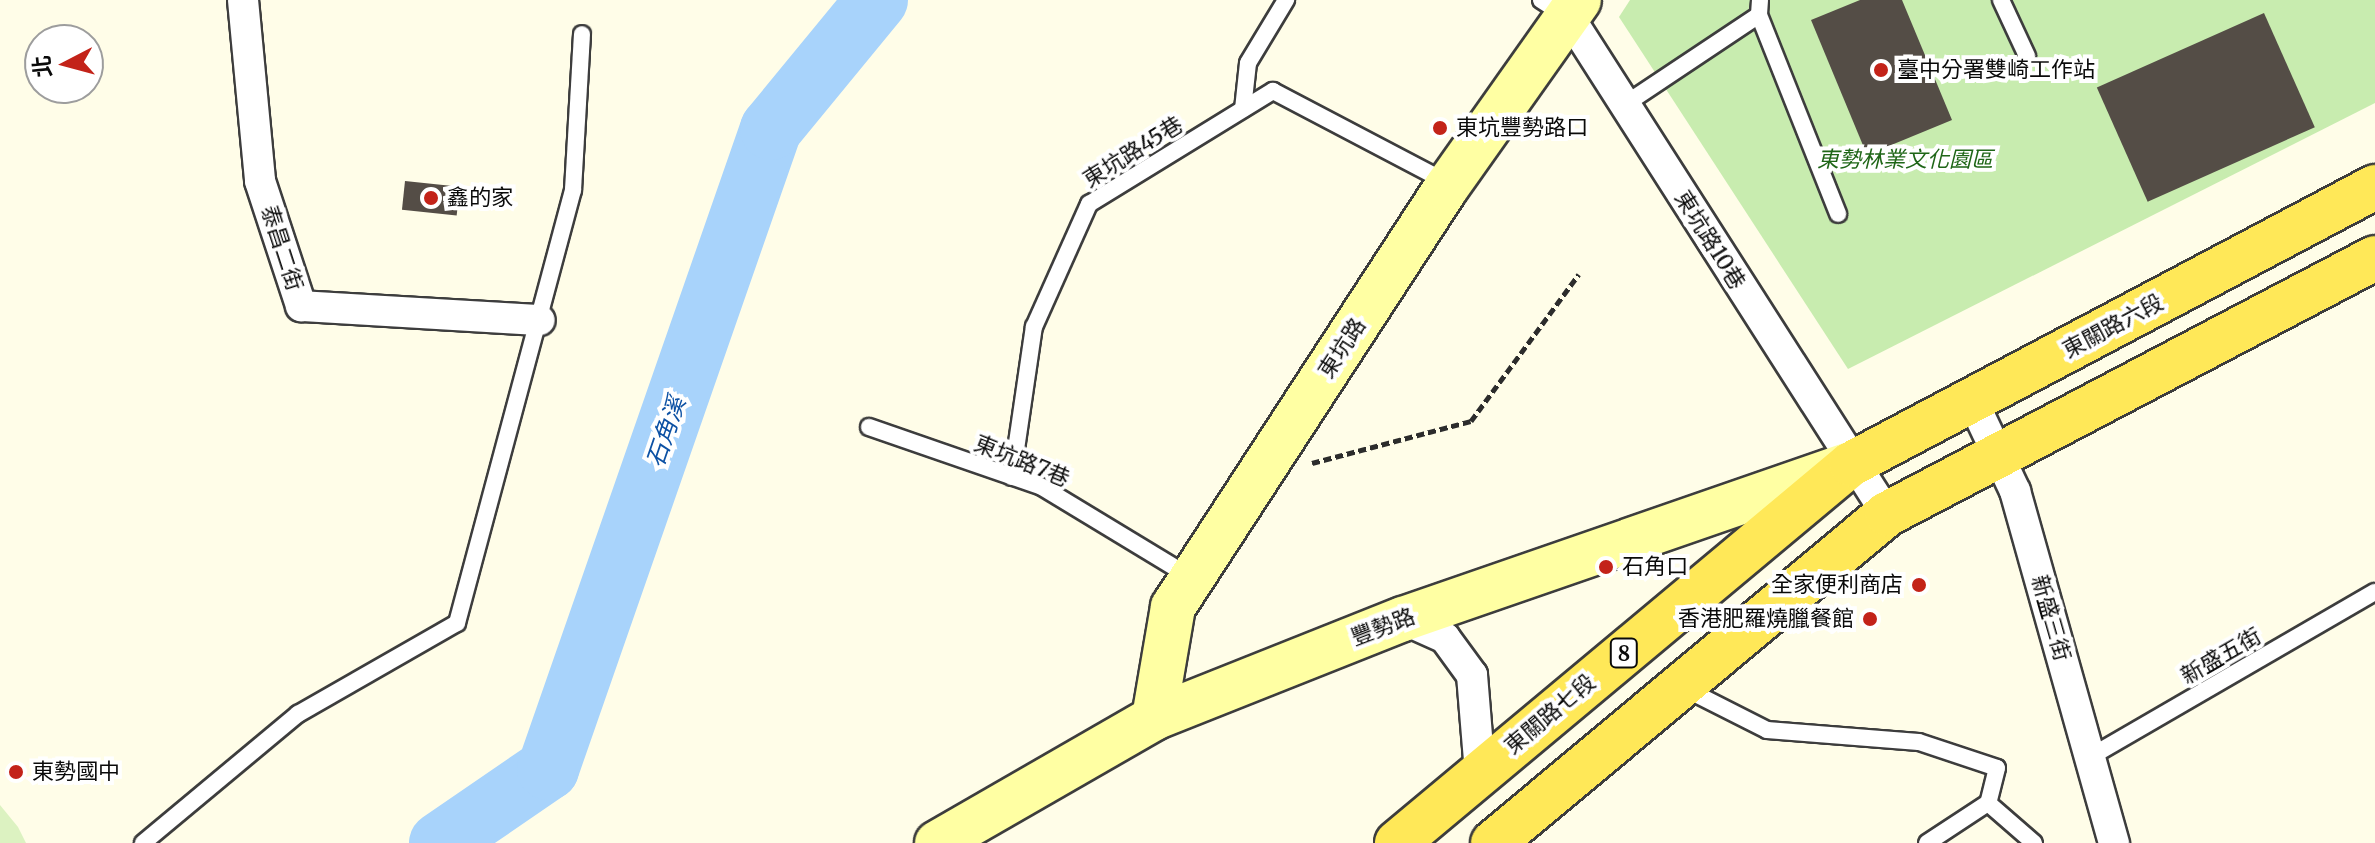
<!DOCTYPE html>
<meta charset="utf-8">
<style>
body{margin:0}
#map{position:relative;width:2375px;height:843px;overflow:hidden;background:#fffde8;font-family:Merriweather,"Noto Sans TC",serif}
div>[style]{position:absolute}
.green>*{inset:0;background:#c8ecaf}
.pitch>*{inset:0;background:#dcf2c1}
.river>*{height:62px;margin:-31px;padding:0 31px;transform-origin:31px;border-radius:31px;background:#a8d3fb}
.building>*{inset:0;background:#544d46;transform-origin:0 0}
.path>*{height:5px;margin-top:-2.5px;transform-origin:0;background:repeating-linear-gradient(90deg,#2c2c2c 0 8px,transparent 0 12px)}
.roads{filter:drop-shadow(2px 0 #3d3d3d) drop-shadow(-2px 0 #3d3d3d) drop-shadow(0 2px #3d3d3d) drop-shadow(0 -2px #3d3d3d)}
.lane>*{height:16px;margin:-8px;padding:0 8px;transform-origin:8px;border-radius:8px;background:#fff}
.street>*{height:30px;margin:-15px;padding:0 15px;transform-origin:15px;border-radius:15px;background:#fff}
.secondary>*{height:44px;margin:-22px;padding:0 22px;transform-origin:22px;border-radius:22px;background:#ffffa3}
.primary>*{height:44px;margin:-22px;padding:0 22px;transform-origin:22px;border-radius:22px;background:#ffe858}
.dots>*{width:22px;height:22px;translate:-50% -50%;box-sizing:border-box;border:4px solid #fff;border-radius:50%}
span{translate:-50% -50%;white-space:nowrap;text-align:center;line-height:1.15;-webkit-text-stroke:8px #fff;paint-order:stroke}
.shield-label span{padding:2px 6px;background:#fff;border:2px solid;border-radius:6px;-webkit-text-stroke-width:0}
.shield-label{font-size:20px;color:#0a0a0a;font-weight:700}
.poi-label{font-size:22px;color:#0a0a0a}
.left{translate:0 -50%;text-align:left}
.right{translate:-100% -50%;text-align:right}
.street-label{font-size:22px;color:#0a0a0a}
.park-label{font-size:22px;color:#1f6617;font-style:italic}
.water-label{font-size:24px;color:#0c51a4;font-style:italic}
.north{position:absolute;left:24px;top:24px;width:80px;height:80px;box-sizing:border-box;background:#fff;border:2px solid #9d9d9d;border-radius:50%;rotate:264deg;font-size:22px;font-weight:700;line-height:32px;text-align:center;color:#0a0a0a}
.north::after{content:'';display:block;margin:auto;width:28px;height:36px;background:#c32319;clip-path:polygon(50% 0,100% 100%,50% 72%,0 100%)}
</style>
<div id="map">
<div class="green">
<i style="clip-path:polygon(1630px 0,2375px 0,2375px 103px,1848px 369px,1619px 17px)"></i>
</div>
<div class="pitch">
<i style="clip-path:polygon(0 805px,18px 827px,26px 843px,0 843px)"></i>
</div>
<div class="river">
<i style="left:440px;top:843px;width:131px;rotate:-34.4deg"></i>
<i style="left:548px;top:769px;width:678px;rotate:-70.79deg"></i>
<i style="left:771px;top:129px;width:167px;rotate:-50.6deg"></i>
</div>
<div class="building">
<i style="clip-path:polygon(1860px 0,1902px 0,1952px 120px,1867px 155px,1811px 20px)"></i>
<i style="left:2264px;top:13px;width:125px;height:183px;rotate:66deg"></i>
<i style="left:405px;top:181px;width:55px;height:29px;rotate:6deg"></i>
</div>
<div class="path">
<i style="left:1312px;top:463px;width:164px;rotate:-14.8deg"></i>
<i style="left:1471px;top:421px;width:182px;rotate:-53.7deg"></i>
</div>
<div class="roads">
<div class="lane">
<i style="left:1541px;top:0;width:30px;rotate:33deg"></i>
<i style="left:1760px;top:0;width:15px;rotate:94deg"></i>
<i style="left:1759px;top:15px;width:214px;rotate:68.3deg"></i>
<i style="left:2001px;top:0;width:62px;rotate:65.1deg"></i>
<i style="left:1624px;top:105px;width:162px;rotate:-33.7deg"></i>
<i style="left:1243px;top:109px;width:46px;rotate:-83.8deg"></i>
<i style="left:1248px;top:63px;width:74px;rotate:-58.9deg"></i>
<i style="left:869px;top:427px;width:183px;rotate:19.1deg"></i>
<i style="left:1042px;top:487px;width:175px;rotate:31.2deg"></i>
<i style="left:1012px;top:477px;width:152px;rotate:-81.7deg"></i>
<i style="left:1034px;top:327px;width:135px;rotate:-65.9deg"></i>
<i style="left:1089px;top:204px;width:216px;rotate:-31.6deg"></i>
<i style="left:1273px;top:91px;width:198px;rotate:27.7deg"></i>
<i style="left:1682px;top:687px;width:95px;rotate:26.8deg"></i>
<i style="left:1767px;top:730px;width:152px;rotate:4.5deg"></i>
<i style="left:1919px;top:742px;width:82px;rotate:18.4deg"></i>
<i style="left:1997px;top:768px;width:36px;rotate:104deg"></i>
<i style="left:2090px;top:757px;width:329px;rotate:-30.1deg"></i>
<i style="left:143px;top:843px;width:202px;rotate:-39.8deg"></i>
<i style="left:298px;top:714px;width:183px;rotate:-29.8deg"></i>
<i style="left:457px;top:623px;width:448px;rotate:-75deg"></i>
<i style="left:573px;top:190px;width:156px;rotate:-86.7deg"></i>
<i style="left:1927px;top:843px;width:73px;rotate:-33.3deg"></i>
<i style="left:1988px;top:803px;width:61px;rotate:41deg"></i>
</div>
<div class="street">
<i style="left:243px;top:0;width:182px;rotate:84.6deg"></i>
<i style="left:260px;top:181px;width:132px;rotate:71.8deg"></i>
<i style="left:301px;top:306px;width:239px;rotate:3.4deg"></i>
<i style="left:1569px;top:17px;width:590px;rotate:57.39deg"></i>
<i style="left:1972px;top:400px;width:101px;rotate:64.7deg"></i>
<i style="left:2015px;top:491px;width:366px;rotate:74.3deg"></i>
<i style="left:1403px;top:619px;width:46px;rotate:24.3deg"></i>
<i style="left:1445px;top:638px;width:46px;rotate:53.9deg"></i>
<i style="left:1472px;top:675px;width:97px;rotate:85.3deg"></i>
</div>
<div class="secondary">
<i style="left:1154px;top:718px;width:113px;rotate:-80.3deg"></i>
<i style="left:1173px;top:607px;width:500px;rotate:-56.91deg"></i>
<i style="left:1446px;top:188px;width:230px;rotate:-54.7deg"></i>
<i style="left:937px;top:843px;width:250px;rotate:-29.9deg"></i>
<i style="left:1154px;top:718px;width:268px;rotate:-21.7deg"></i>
<i style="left:1403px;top:619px;width:474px;rotate:-19.1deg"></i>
</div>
<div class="primary">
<i style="left:1397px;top:843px;width:591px;rotate:-39.86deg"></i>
<i style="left:1851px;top:464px;width:593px;rotate:-27.86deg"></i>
<i style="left:1493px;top:843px;width:513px;rotate:-39.86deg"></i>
<i style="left:1887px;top:514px;width:551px;rotate:-27.68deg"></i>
</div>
</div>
<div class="dots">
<i style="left:1881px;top:70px;background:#c32319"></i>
<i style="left:1440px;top:128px;background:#c32319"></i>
<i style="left:431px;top:198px;background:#c32319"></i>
<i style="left:1606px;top:567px;background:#c32319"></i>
<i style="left:1919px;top:585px;background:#c32319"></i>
<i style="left:1870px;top:619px;background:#c32319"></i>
<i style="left:16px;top:772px;background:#c32319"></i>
</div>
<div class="shield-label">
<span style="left:1624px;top:653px">8</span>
</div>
<div class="poi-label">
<span class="left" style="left:1897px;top:70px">臺中分署雙崎工作站</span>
<span class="left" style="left:1456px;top:128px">東坑豐勢路口</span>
<span class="left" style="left:447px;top:198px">鑫的家</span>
<span class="left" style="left:1622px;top:567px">石角口</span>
<span class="right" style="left:1903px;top:585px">全家便利商店</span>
<span class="right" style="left:1854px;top:619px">香港肥羅燒臘餐館</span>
<span class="left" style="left:32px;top:772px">東勢國中</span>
</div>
<div class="street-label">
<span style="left:1133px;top:152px;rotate:-32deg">東坑路45巷</span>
<span style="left:1710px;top:240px;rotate:58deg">東坑路10巷</span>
<span style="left:282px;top:248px;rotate:72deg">泰昌二街</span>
<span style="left:2113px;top:326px;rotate:-28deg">東關路六段</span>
<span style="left:1342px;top:348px;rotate:-57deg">東坑路</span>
<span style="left:1022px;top:461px;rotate:22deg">東坑路7巷</span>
<span style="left:2051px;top:618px;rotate:74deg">新盛三街</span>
<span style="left:1383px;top:627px;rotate:-21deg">豐勢路</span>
<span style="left:2221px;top:656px;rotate:-30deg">新盛五街</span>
<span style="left:1550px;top:714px;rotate:-40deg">東關路七段</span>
</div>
<div class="park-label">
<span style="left:1905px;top:160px">東勢林業文化園區</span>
</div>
<div class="water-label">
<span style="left:666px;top:432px;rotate:-71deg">石角溪</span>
</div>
<div class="north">北</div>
</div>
